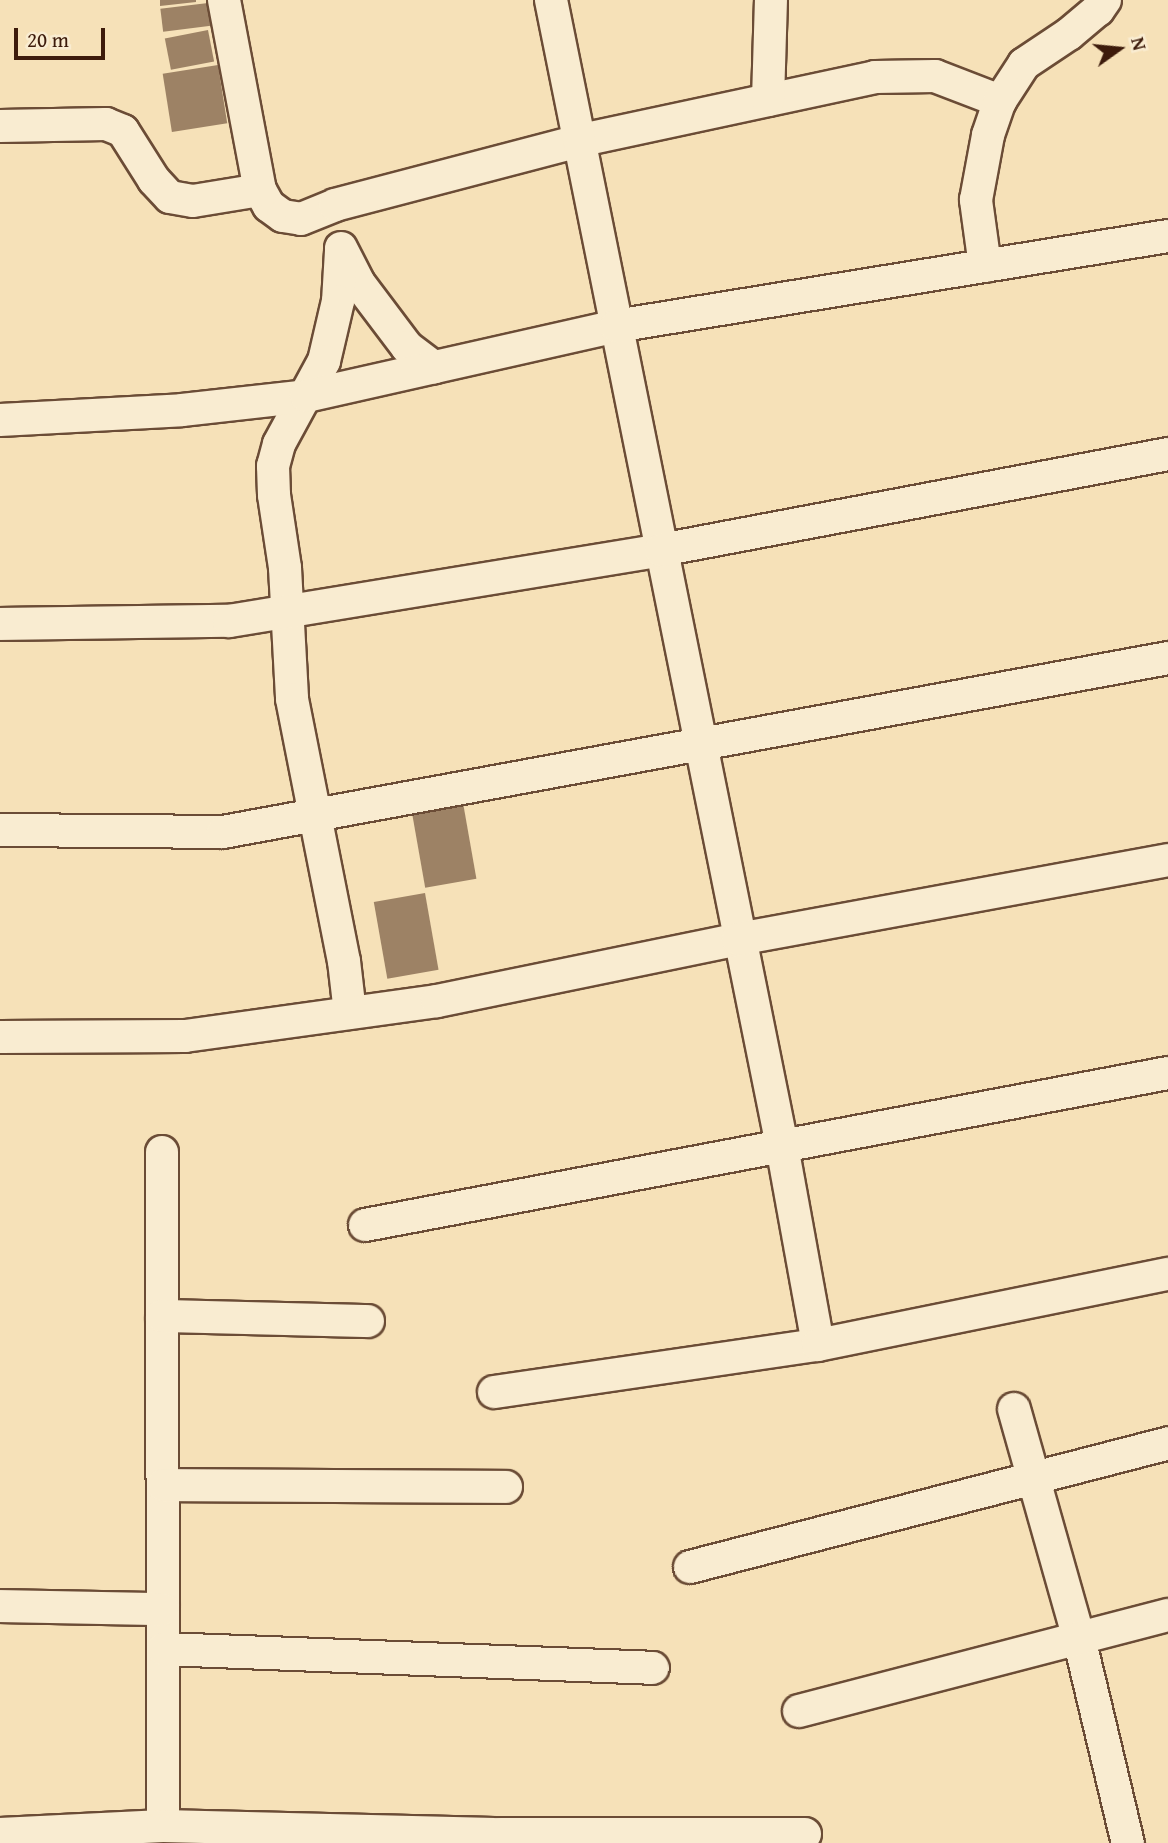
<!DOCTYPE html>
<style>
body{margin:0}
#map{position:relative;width:1168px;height:1843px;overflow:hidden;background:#f6e1b8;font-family:"Gentium Book Plus",serif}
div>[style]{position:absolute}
.building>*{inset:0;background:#9d8265;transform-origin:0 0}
.roads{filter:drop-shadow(2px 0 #6b4c36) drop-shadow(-2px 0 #6b4c36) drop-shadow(0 2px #6b4c36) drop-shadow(0 -2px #6b4c36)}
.street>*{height:32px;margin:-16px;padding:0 16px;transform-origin:16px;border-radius:16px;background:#f9ecd1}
span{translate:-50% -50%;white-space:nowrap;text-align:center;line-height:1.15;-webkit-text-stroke:6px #f9ecd1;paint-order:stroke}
.north{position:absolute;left:1084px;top:14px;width:70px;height:70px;-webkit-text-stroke:5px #f9ecd1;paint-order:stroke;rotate:75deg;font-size:19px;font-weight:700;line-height:28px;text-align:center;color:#3d1b0b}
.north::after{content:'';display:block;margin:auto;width:24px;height:32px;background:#3d1b0b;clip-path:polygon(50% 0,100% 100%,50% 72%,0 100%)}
.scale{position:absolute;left:14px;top:28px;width:91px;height:32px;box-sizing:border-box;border:4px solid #3d1b0b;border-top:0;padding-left:9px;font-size:21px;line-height:24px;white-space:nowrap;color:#3d1b0b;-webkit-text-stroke:5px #f9ecd1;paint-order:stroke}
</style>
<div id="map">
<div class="building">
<i style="clip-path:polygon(160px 0,196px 0,196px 2px,160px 6px)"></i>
<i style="left:208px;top:3px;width:23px;height:48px;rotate:83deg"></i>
<i style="left:208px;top:30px;width:32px;height:44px;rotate:79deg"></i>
<i style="left:218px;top:65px;width:59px;height:56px;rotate:81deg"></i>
<i style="left:462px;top:797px;width:83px;height:52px;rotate:80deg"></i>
<i style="left:425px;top:893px;width:78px;height:52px;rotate:80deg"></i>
</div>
<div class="roads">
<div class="street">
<i style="left:224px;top:0;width:193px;rotate:79.3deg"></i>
<i style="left:260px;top:190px;width:18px;rotate:61deg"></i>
<i style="left:269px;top:206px;width:17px;rotate:36deg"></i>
<i style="left:283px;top:216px;width:18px;rotate:9deg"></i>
<i style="left:301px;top:219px;width:37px;rotate:-22deg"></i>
<i style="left:335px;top:205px;width:255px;rotate:-14.7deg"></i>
<i style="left:582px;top:140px;width:300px;rotate:-12.1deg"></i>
<i style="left:875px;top:77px;width:60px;rotate:-1deg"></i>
<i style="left:935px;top:76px;width:70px;rotate:21deg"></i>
<i style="left:551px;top:0;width:1169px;rotate:78.6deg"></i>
<i style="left:782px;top:1146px;width:202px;rotate:79.7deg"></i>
<i style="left:768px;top:100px;width:100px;rotate:-88.3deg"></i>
<i style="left:0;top:126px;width:106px;rotate:-1.1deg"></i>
<i style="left:106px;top:124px;width:18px;rotate:22deg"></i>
<i style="left:123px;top:131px;width:58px;rotate:57.7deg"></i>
<i style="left:154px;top:180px;width:23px;rotate:47deg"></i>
<i style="left:170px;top:197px;width:23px;rotate:10deg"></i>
<i style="left:193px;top:201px;width:68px;rotate:-9.3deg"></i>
<i style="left:341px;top:248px;width:38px;rotate:63deg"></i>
<i style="left:358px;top:282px;width:81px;rotate:53deg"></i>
<i style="left:407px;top:347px;width:34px;rotate:37deg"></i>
<i style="left:341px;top:251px;width:50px;rotate:93.4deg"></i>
<i style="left:338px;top:301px;width:62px;rotate:103.1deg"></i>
<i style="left:324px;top:361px;width:94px;rotate:118.5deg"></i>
<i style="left:279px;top:444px;width:23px;rotate:105deg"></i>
<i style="left:273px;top:466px;width:29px;rotate:88deg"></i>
<i style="left:274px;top:495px;width:74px;rotate:81.4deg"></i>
<i style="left:285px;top:568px;width:131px;rotate:86.9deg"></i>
<i style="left:292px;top:699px;width:267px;rotate:78.8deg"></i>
<i style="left:344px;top:961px;width:52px;rotate:83.4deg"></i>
<i style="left:985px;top:266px;width:67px;rotate:-97.8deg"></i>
<i style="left:976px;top:200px;width:66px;rotate:-79.5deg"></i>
<i style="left:988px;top:135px;width:36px;rotate:-71deg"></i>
<i style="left:1000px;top:101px;width:44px;rotate:-57deg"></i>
<i style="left:1024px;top:64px;width:54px;rotate:-33.7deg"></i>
<i style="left:1069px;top:34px;width:38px;rotate:-40deg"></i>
<i style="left:1098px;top:10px;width:12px;rotate:-55deg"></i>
<i style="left:0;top:420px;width:182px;rotate:-3.1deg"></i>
<i style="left:182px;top:410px;width:125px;rotate:-6.4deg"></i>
<i style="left:306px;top:396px;width:318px;rotate:-12.7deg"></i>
<i style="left:616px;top:326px;width:559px;rotate:-9.26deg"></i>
<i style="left:0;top:624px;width:229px;rotate:-0.8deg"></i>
<i style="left:229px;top:621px;width:438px;rotate:-9.3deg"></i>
<i style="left:661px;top:550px;width:516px;rotate:-10.72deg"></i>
<i style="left:0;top:830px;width:223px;rotate:0.5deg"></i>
<i style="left:223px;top:832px;width:961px;rotate:-10.43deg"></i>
<i style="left:0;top:1037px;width:185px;rotate:-0.3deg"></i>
<i style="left:185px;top:1036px;width:254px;rotate:-7.9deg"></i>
<i style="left:437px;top:1001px;width:307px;rotate:-11.6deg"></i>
<i style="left:738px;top:939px;width:437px;rotate:-10.4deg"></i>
<i style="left:162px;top:1152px;width:674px;rotate:89.91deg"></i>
<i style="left:365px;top:1225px;width:817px;rotate:-10.72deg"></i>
<i style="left:162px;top:1316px;width:206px;rotate:1.4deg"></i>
<i style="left:494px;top:1392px;width:327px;rotate:-8.3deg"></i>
<i style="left:818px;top:1345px;width:357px;rotate:-11.5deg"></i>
<i style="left:1014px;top:1409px;width:238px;rotate:74.2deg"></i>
<i style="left:1079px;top:1638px;width:211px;rotate:76.6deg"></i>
<i style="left:163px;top:1485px;width:343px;rotate:0.3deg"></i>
<i style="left:690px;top:1567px;width:494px;rotate:-14.5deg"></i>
<i style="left:0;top:1606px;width:163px;rotate:1.1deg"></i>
<i style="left:163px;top:1649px;width:490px;rotate:2.2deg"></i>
<i style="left:799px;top:1711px;width:381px;rotate:-14.6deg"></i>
<i style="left:0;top:1834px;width:163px;rotate:-2.8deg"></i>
<i style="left:163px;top:1826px;width:338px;rotate:1.4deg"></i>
<i style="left:501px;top:1834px;width:304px"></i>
</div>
</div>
<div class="north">N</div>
<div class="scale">20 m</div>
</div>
